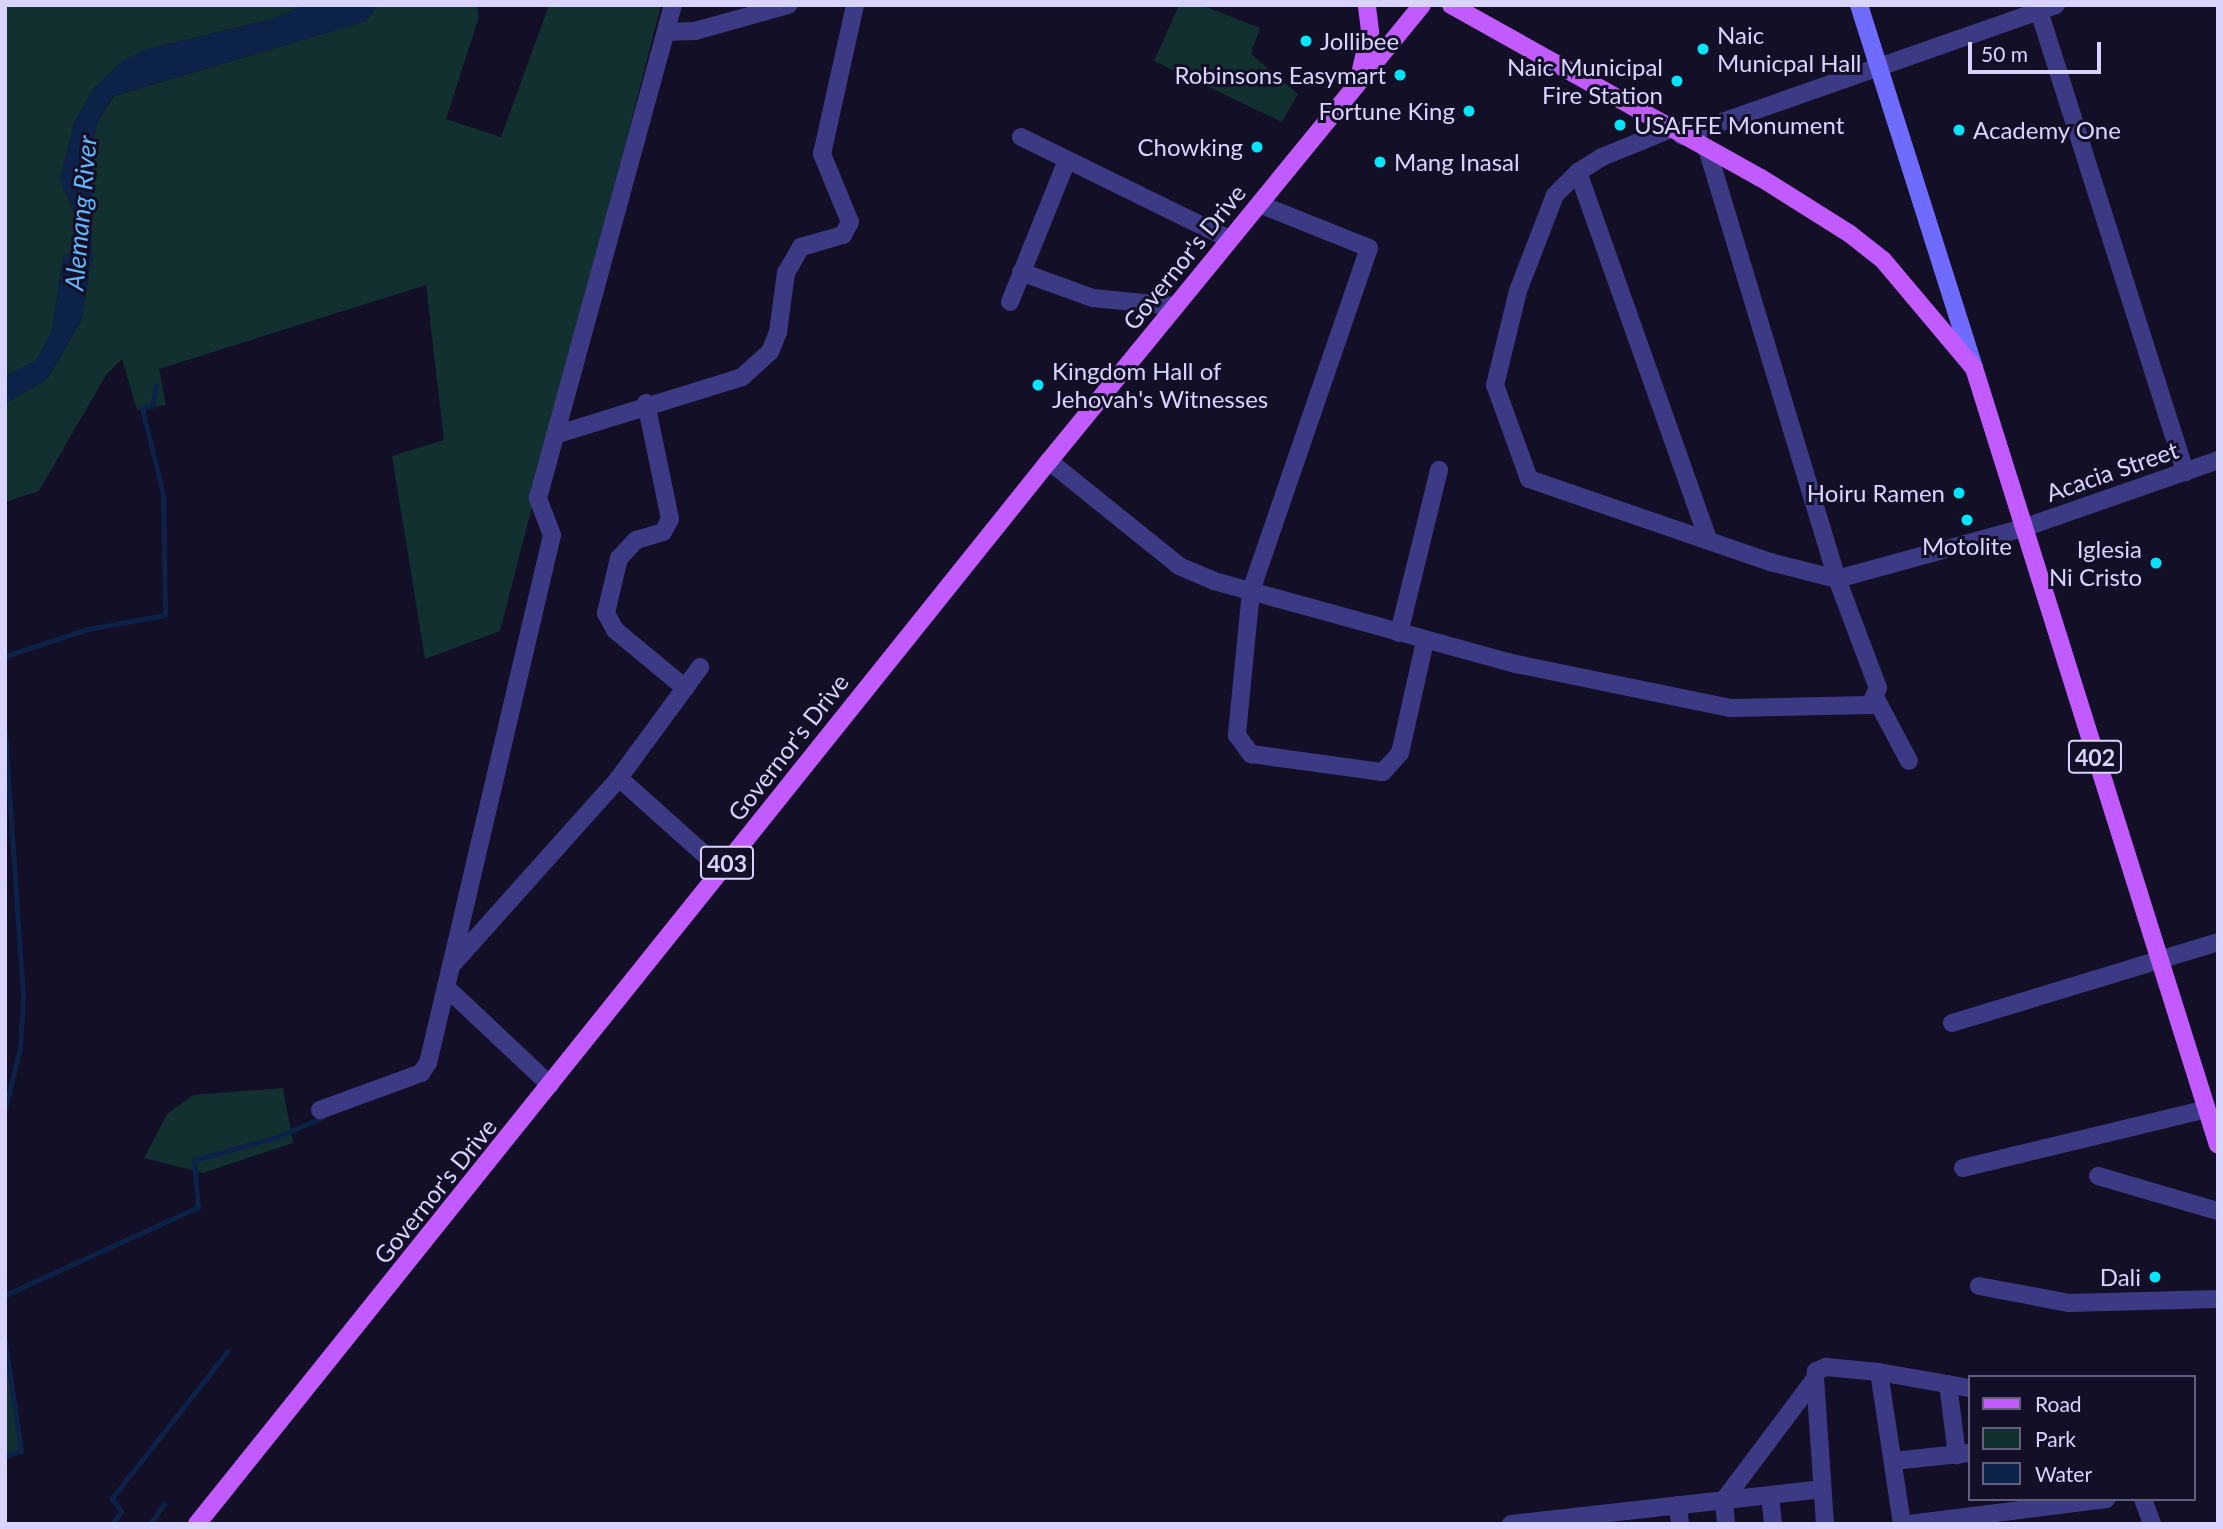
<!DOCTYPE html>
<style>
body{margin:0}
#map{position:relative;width:2223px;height:1529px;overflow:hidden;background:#130f26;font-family:Lato,sans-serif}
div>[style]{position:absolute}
.green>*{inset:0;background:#12302f}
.water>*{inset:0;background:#0c2248}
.stream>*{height:5px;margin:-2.5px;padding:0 2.5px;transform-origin:2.5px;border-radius:2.5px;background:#0c2248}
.street>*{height:18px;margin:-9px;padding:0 9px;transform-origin:9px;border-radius:9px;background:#3d3a85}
.secondary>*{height:18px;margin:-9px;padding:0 9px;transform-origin:9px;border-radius:9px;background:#6f6bff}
.primary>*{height:18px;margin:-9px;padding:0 9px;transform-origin:9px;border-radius:9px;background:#c25bff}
.dots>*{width:19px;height:19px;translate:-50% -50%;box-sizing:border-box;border:4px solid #130f26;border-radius:50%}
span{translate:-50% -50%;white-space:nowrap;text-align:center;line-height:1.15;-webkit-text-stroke:6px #130f26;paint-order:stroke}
.shield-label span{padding:2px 5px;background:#130f26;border:2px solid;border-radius:5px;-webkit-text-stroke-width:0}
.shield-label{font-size:23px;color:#d9d4ff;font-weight:700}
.poi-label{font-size:24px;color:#d9d4ff}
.left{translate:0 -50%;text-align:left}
.right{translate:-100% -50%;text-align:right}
.street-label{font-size:24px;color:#d9d4ff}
.water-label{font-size:26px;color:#62b6ff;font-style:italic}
.frame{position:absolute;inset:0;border:7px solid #d9d4ff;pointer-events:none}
.legend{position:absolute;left:1968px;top:1375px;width:228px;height:126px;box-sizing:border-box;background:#130f26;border:2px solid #625e7d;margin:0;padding:9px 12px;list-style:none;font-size:21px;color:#d9d4ff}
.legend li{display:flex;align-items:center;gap:14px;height:35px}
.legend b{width:35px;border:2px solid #625e7d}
.scale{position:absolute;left:1968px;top:42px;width:133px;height:32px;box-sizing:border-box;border:4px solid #d9d4ff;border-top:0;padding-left:9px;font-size:21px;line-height:24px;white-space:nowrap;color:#d9d4ff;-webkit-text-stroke:5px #130f26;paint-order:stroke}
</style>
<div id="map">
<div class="green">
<i style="clip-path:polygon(5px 5px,305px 5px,273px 19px,144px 50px,94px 88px,75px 121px,60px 179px,79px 224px,77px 247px,63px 258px,52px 331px,36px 361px,5px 376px)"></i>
<i style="clip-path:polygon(377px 5px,477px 5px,479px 17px,446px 119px,501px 137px,549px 5px,661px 5px,500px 631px,425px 659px,392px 456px,444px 440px,426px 285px,159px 369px,166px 405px,137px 410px,122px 359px,106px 375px,39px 491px,5px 502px,5px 404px,48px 378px,81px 321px,92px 257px,92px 143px,98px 121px,114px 96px,366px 21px)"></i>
<i style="clip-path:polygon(1179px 5px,1201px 5px,1260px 28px,1251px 54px,1298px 94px,1282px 122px,1154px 61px)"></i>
<i style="clip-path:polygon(283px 1088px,293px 1143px,203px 1173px,144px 1158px,167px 1114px,193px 1095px)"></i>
<i style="clip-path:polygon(5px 1342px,21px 1451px,5px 1456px)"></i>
</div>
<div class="water">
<i style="clip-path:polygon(305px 5px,377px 5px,366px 21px,113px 96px,98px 121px,92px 143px,92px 257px,81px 321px,48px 378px,5px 404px,5px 376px,36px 361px,52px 331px,63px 258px,77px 247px,79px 224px,60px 179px,75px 121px,94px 88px,124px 60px,144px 50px,273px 19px)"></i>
</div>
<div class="stream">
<i style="left:5px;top:656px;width:87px;rotate:-18deg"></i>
<i style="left:88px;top:629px;width:78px;rotate:-10.3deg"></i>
<i style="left:165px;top:615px;width:121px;rotate:-90.9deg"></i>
<i style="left:163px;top:494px;width:89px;rotate:-103.7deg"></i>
<i style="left:142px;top:408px;width:10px;rotate:-11deg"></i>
<i style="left:152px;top:406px;width:21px;rotate:-79deg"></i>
<i style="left:5px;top:732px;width:265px;rotate:86.1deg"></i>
<i style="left:23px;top:996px;width:52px;rotate:93.3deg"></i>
<i style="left:20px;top:1048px;width:62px;rotate:104deg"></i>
<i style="left:5px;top:1295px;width:212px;rotate:-24.5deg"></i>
<i style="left:198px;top:1207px;width:47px;rotate:-94.9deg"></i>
<i style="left:194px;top:1160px;width:86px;rotate:-15.5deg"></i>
<i style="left:277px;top:1137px;width:50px;rotate:-23.5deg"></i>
<i style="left:5px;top:1342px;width:110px;rotate:81.6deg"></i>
<i style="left:21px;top:1451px;width:17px;rotate:163deg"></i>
<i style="left:112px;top:1524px;width:16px;rotate:-55deg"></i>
<i style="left:121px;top:1511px;width:16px;rotate:-125deg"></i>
<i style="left:112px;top:1498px;width:186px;rotate:-51.8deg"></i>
<i style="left:150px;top:1524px;width:24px;rotate:-55deg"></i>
</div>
<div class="street">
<i style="left:2039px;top:11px;width:484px;rotate:72.4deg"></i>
<i style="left:666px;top:32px;width:29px;rotate:-2deg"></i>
<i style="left:695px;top:31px;width:97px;rotate:-15.6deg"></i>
<i style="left:1671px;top:129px;width:74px;rotate:157.9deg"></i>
<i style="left:1602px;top:157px;width:28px;rotate:148deg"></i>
<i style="left:1578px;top:172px;width:33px;rotate:135deg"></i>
<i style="left:1555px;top:195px;width:103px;rotate:111.1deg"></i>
<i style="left:1518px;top:291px;width:97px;rotate:103.7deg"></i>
<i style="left:1495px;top:385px;width:100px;rotate:70.1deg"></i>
<i style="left:1529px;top:479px;width:255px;rotate:19deg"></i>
<i style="left:1770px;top:562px;width:69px;rotate:14.2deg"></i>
<i style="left:1837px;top:579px;width:193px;rotate:-15.3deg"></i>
<i style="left:2023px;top:528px;width:207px;rotate:-19.2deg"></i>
<i style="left:1682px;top:136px;width:396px;rotate:-19.3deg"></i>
<i style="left:1021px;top:137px;width:232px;rotate:26.1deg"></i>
<i style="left:1578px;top:172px;width:389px;rotate:70.5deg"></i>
<i style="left:1259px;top:204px;width:118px;rotate:21.8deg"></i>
<i style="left:1369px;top:248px;width:363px;rotate:109deg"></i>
<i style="left:1251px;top:591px;width:145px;rotate:95.6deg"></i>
<i style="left:1237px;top:735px;width:24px;rotate:54deg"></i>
<i style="left:1251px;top:754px;width:133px;rotate:7.8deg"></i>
<i style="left:1383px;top:772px;width:25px;rotate:-48deg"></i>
<i style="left:1400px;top:753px;width:115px;rotate:-77.4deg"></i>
<i style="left:1021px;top:272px;width:77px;rotate:19.9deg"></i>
<i style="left:1093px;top:298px;width:82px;rotate:5.6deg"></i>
<i style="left:1010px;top:302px;width:153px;rotate:-68.1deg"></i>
<i style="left:646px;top:403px;width:118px;rotate:78.3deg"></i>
<i style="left:670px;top:519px;width:15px;rotate:118deg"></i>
<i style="left:663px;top:532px;width:28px;rotate:163deg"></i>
<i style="left:636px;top:540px;width:25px;rotate:133deg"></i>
<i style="left:619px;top:558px;width:57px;rotate:103.3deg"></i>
<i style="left:606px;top:613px;width:19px;rotate:62deg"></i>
<i style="left:615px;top:630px;width:91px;rotate:39.6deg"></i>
<i style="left:685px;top:688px;width:112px;rotate:126.3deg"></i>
<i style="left:619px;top:778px;width:138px;rotate:41.8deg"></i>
<i style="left:555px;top:435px;width:196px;rotate:-17.2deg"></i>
<i style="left:742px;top:377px;width:38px;rotate:-42deg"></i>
<i style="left:770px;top:352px;width:22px;rotate:-68deg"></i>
<i style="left:778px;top:332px;width:60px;rotate:-82.3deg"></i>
<i style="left:786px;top:273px;width:30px;rotate:-60deg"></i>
<i style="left:801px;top:247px;width:44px;rotate:-15.9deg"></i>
<i style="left:843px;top:235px;width:15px;rotate:-62deg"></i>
<i style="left:850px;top:222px;width:74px;rotate:-112.4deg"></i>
<i style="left:822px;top:154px;width:153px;rotate:-77.5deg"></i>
<i style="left:1049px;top:461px;width:167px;rotate:38.9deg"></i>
<i style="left:1179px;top:566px;width:38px;rotate:23deg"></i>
<i style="left:1214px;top:581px;width:313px;rotate:15.4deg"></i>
<i style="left:1516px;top:664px;width:218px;rotate:11.6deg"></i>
<i style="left:1730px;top:708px;width:140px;rotate:-1.2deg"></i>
<i style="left:1870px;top:705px;width:19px;rotate:-65deg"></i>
<i style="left:1878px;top:688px;width:116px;rotate:-110.6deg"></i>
<i style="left:1837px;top:579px;width:449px;rotate:-106.8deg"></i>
<i style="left:1399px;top:633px;width:168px;rotate:-76.2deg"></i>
<i style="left:685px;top:688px;width:26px;rotate:-54deg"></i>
<i style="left:1876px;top:699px;width:70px;rotate:62deg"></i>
<i style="left:451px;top:966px;width:252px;rotate:-48.2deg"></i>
<i style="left:1952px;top:1023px;width:278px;rotate:-16.9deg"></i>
<i style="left:550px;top:1085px;width:143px;rotate:-136.7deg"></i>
<i style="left:446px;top:987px;width:464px;rotate:-76.8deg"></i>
<i style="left:552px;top:535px;width:40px;rotate:-111deg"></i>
<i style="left:538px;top:498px;width:511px;rotate:-74.69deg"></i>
<i style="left:320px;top:1110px;width:108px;rotate:-20.1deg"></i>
<i style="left:421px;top:1073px;width:12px;rotate:-55deg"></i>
<i style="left:428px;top:1063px;width:78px;rotate:-76.7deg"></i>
<i style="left:1963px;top:1168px;width:250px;rotate:-13.6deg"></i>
<i style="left:2098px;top:1176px;width:125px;rotate:16.3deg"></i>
<i style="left:1979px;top:1286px;width:92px;rotate:10.7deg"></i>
<i style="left:2069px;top:1303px;width:149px;rotate:-1.5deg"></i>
<i style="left:1879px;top:1372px;width:91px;rotate:10.1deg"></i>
<i style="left:1948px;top:1384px;width:72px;rotate:82.8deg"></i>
<i style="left:1893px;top:1461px;width:76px;rotate:-6deg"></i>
<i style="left:1770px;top:1495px;width:29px;rotate:84deg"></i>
<i style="left:2143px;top:1499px;width:27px;rotate:70deg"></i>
<i style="left:1678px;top:1505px;width:19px;rotate:84deg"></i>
<i style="left:1511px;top:1524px;width:312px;rotate:-6.4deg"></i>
<i style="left:1726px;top:1524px;width:24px;rotate:-95deg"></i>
<i style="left:1724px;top:1500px;width:151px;rotate:-53.1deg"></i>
<i style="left:1825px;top:1524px;width:145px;rotate:-93.9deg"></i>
<i style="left:1815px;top:1379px;width:8px;rotate:-83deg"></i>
<i style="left:1816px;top:1371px;width:11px;rotate:-22deg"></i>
<i style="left:1826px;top:1367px;width:53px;rotate:5.4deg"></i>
<i style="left:1879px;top:1372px;width:154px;rotate:81.4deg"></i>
<i style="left:1909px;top:1524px;width:199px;rotate:-7.2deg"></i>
</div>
<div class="secondary">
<i style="left:1859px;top:5px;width:381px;rotate:72.4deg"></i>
</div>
<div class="primary">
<i style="left:1451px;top:5px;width:355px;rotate:29.2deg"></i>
<i style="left:1761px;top:178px;width:105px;rotate:32.2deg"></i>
<i style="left:1850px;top:234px;width:42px;rotate:38.2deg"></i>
<i style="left:1883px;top:260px;width:141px;rotate:49.9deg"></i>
<i style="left:1974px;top:368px;width:814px;rotate:72.57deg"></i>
<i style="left:1360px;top:74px;width:44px;rotate:-76.9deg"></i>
<i style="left:1370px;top:31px;width:26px;rotate:-97deg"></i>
<i style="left:197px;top:1524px;width:1362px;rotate:-51.29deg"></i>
<i style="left:1049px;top:461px;width:589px;rotate:-50.72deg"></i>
</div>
<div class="dots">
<i style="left:1306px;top:41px;background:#00e5ff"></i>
<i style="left:1703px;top:49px;background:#00e5ff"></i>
<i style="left:1400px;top:75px;background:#00e5ff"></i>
<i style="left:1677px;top:81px;background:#00e5ff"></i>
<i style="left:1469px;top:111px;background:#00e5ff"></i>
<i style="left:1620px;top:125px;background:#00e5ff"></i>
<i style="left:1959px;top:130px;background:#00e5ff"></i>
<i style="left:1257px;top:147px;background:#00e5ff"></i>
<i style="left:1380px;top:162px;background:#00e5ff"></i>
<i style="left:1038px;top:385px;background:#00e5ff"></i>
<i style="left:1959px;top:493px;background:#00e5ff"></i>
<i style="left:1967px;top:520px;background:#00e5ff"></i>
<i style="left:2156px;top:563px;background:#00e5ff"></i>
<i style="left:2155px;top:1277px;background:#00e5ff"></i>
</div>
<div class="shield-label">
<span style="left:2095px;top:757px">402</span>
<span style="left:727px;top:863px">403</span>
</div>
<div class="poi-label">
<span class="left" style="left:1717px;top:49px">Naic<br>Municpal Hall</span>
<span class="left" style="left:1320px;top:41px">Jollibee</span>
<span class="right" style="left:1663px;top:81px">Naic Municipal<br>Fire Station</span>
<span class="right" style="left:1386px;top:75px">Robinsons Easymart</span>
<span class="right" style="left:1455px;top:111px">Fortune King</span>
<span class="left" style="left:1634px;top:125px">USAFFE Monument</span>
<span class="left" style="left:1973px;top:130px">Academy One</span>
<span class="right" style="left:1243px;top:147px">Chowking</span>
<span class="left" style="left:1394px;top:162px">Mang Inasal</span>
<span class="left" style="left:1052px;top:385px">Kingdom Hall of<br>Jehovah's Witnesses</span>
<span class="right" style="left:1945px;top:493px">Hoiru Ramen</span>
<span style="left:1967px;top:546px">Motolite</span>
<span class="right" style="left:2142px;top:563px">Iglesia<br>Ni Cristo</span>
<span class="right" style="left:2141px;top:1277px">Dali</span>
</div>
<div class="street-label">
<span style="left:1184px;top:257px;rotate:-51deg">Governor's Drive</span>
<span style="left:2112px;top:471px;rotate:-19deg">Acacia Street</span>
<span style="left:788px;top:747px;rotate:-52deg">Governor's Drive</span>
<span style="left:435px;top:1191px;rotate:-51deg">Governor's Drive</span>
</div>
<div class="water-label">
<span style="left:81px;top:213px;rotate:-85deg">Alemang River</span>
</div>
<div class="frame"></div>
<ul class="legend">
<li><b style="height:9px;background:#c25bff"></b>Road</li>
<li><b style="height:19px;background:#12302f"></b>Park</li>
<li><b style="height:19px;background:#0c2248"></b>Water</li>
</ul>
<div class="scale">50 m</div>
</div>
